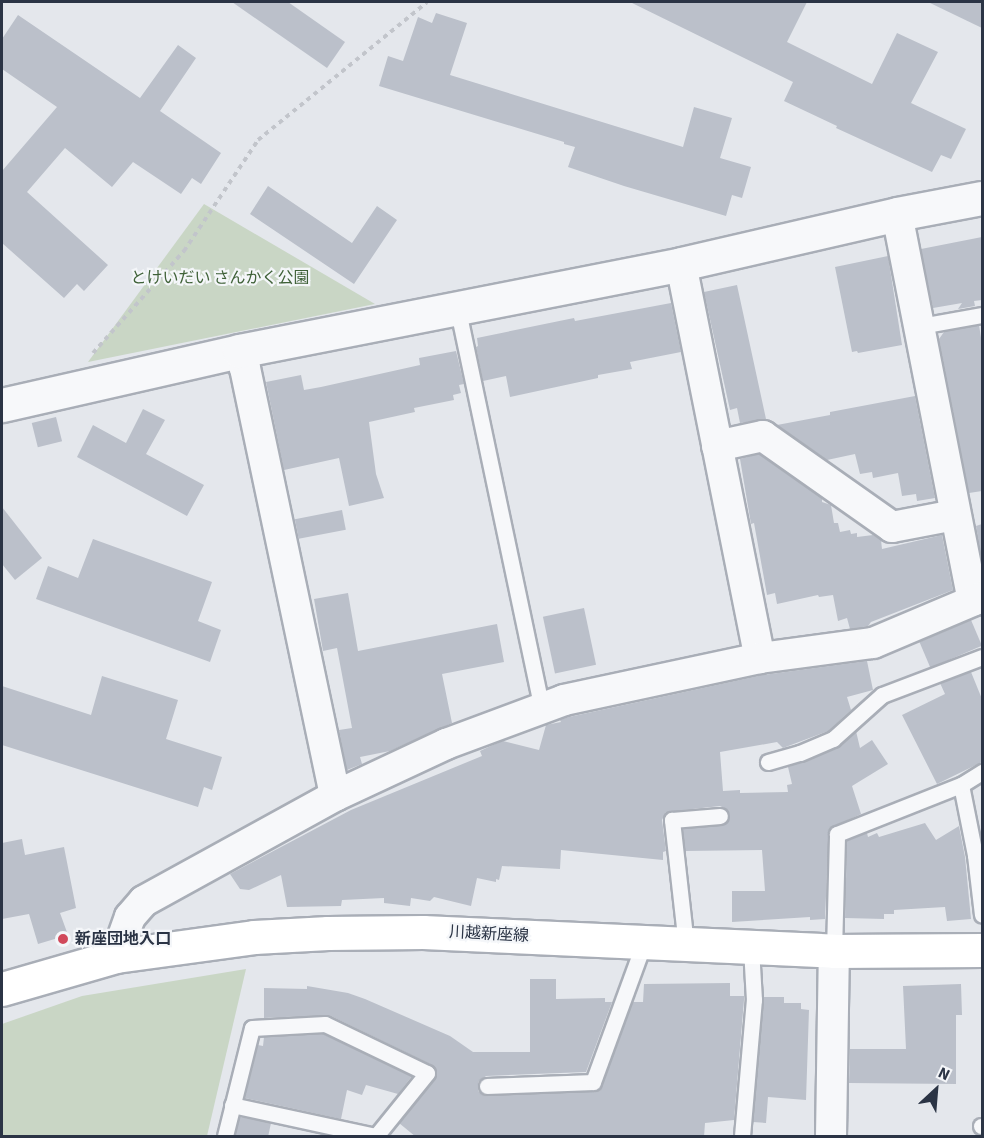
<!DOCTYPE html>
<meta charset="utf-8">
<style>
body{margin:0}
#map{position:relative;width:984px;height:1138px;overflow:hidden;background:#e4e7ec;font-family:"Source Sans 3","Noto Sans JP",sans-serif}
div>[style]{position:absolute}
.green>*{inset:0;background:#c9d6c5}
.building>*{inset:0;background:#bbc0ca;transform-origin:0 0}
.path>*{height:4px;margin-top:-2px;transform-origin:0;background:repeating-linear-gradient(90deg,#c2c5cb 0 4.5px,transparent 0 9px)}
.roads{filter:drop-shadow(2px 0 #a9aeb7) drop-shadow(-2px 0 #a9aeb7) drop-shadow(0 2px #a9aeb7) drop-shadow(0 -2px #a9aeb7)}
.service>*{height:15px;margin:-7.5px;padding:0 7.5px;transform-origin:7.5px;border-radius:7.5px;background:#f7f8fa}
.minor>*{height:30px;margin:-15px;padding:0 15px;transform-origin:15px;border-radius:15px;background:#f7f8fa}
.tertiary>*{height:33px;margin:-16.5px;padding:0 16.5px;transform-origin:16.5px;border-radius:16.5px;background:#f7f8fa}
.secondary>*{height:33px;margin:-16.5px;padding:0 16.5px;transform-origin:16.5px;border-radius:16.5px;background:#fff}
.dots>*{width:16px;height:16px;translate:-50% -50%;box-sizing:border-box;border:3px solid #f4f6f9;border-radius:50%}
span{translate:-50% -50%;white-space:nowrap;text-align:center;line-height:1.15;-webkit-text-stroke:4.5px #f4f6f9;paint-order:stroke}
.park-label{font-size:16px;color:#3f6138}
.street-label{font-size:16px;color:#2b3445}
.poi-label{font-size:16px;color:#2b3445;font-weight:700}
.left{translate:0 -50%;text-align:left}
.frame{position:absolute;inset:0;border:3px solid #2b3445;pointer-events:none}
.north{position:absolute;left:906px;top:1060px;width:60px;height:60px;-webkit-text-stroke:4px #f4f6f9;paint-order:stroke;rotate:26deg;font-size:16px;font-weight:700;line-height:24px;text-align:center;color:#2b3445}
.north::after{content:'';display:block;margin:auto;width:21px;height:27px;background:#2b3445;clip-path:polygon(50% 0,100% 100%,50% 72%,0 100%)}
</style>
<div id="map">
<div class="green">
<i style="clip-path:polygon(204px 204px,375px 304px,88px 362px)"></i>
<i style="clip-path:polygon(246px 969px,207px 1136px,2px 1136px,2px 1024px,82px 996px)"></i>
</div>
<div class="building">
<i style="clip-path:polygon(232px 2px,288px 2px,345px 42px,327px 68px)"></i>
<i style="clip-path:polygon(630px 2px,807px 2px,787px 42px,872px 84px,897px 33px,938px 52px,911px 103px,966px 129px,951px 159px,941px 155px,932px 172px,836px 128px,837px 126px,784px 101px,793px 82px)"></i>
<i style="clip-path:polygon(928px 2px,982px 2px,982px 28px)"></i>
<i style="clip-path:polygon(436px 13px,467px 23px,450px 75px,683px 147px,694px 107px,732px 118px,720px 158px,751px 167px,742px 198px,732px 195px,726px 216px,624px 186px,568px 167px,575px 147px,564px 144px,564px 142px,379px 86px,388px 56px,403px 61px,418px 17px,432px 23px)"></i>
<i style="clip-path:polygon(18px 15px,140px 98px,178px 45px,196px 58px,160px 111px,221px 153px,201px 184px,192px 178px,181px 194px,133px 162px,112px 187px,65px 148px,27px 192px,108px 265px,84px 291px,77px 284px,64px 298px,2px 243px,2px 171px,57px 107px,2px 69px,2px 39px)"></i>
<i style="clip-path:polygon(268px 186px,352px 243px,377px 206px,397px 220px,354px 284px,250px 214px)"></i>
<i style="clip-path:polygon(982px 237px,982px 300px,974px 301px,975px 306px,958px 309px,962px 303px,933px 308px,921px 249px)"></i>
<i style="clip-path:polygon(888px 256px,902px 345px,858px 353px,857px 351px,852px 352px,835px 267px)"></i>
<i style="clip-path:polygon(737px 285px,766px 419px,740px 423px,737px 408px,730px 410px,704px 292px)"></i>
<i style="clip-path:polygon(671px 303px,681px 352px,630px 362px,632px 369px,598px 375px,598px 378px,510px 397px,506px 376px,483px 381px,476px 347px,478px 346px,477px 338px,574px 318px,575px 321px)"></i>
<i style="clip-path:polygon(979px 325px,982px 344px,982px 491px,969px 493px,939px 339px,944px 332px)"></i>
<i style="clip-path:polygon(456px 351px,464px 384px,459px 385px,461px 393px,453px 395px,454px 400px,414px 408px,415px 412px,369px 422px,376px 474px,384px 498px,349px 506px,339px 458px,284px 470px,266px 382px,301px 375px,304px 390px,321px 387px,420px 365px,419px 358px)"></i>
<i style="clip-path:polygon(915px 396px,935px 498px,917px 501px,916px 494px,902px 496px,898px 473px,873px 478px,872px 472px,860px 474px,855px 454px,827px 460px,777px 425px,830px 415px,830px 412px)"></i>
<i style="clip-path:polygon(143px 409px,165px 420px,146px 454px,204px 485px,187px 516px,77px 457px,93px 425px,126px 443px)"></i>
<i style="left:56px;top:417px;width:25px;height:25px;rotate:76deg"></i>
<i style="clip-path:polygon(759px 454px,822px 498px,822px 502px,831px 505px,834px 523px,838px 523px,840px 532px,850px 530px,851px 534px,857px 533px,857px 537px,873px 535px,881px 540px,882px 549px,942px 535px,953px 590px,871px 622px,868px 626px,850px 629px,847px 618px,838px 621px,833px 595px,819px 597px,818px 595px,777px 604px,775px 593px,767px 595px,754px 523px,751px 524px,740px 459px)"></i>
<i style="clip-path:polygon(2px 507px,42px 558px,15px 580px,2px 564px)"></i>
<i style="left:342px;top:510px;width:20px;height:48px;rotate:79deg"></i>
<i style="clip-path:polygon(982px 524px,982px 560px,976px 526px)"></i>
<i style="clip-path:polygon(93px 539px,212px 582px,198px 621px,221px 630px,210px 662px,36px 599px,48px 566px,78px 578px)"></i>
<i style="clip-path:polygon(348px 593px,358px 651px,497px 624px,504px 662px,442px 674px,452px 723px,390px 751px,360px 757px,362px 764px,347px 770px,339px 730px,352px 728px,337px 648px,323px 651px,314px 599px)"></i>
<i style="left:584px;top:608px;width:58px;height:42px;rotate:78deg"></i>
<i style="left:971px;top:620px;width:28px;height:56px;rotate:67deg"></i>
<i style="clip-path:polygon(867px 661px,873px 690px,847px 697px,851px 710px,828px 731px,783px 748px,777px 742px,720px 752px,723px 791px,740px 790px,740px 793px,788px 792px,787px 785px,792px 784px,788px 767px,837px 748px,856px 731px,860px 748px,872px 740px,888px 764px,852px 786px,861px 814px,829px 829px,825px 919px,810px 920px,810px 917px,732px 922px,732px 891px,765px 891px,762px 850px,685px 851px,683px 829px,725px 824px,730px 815px,728px 810px,720px 806px,666px 812px,662px 820px,666px 851px,663px 852px,663px 860px,561px 850px,560px 869px,502px 866px,499px 880px,496px 879px,496px 882px,477px 878px,471px 906px,434px 897px,430px 901px,411px 898px,410px 906px,384px 903px,384px 898px,342px 900px,341px 906px,287px 907px,281px 875px,249px 890px,240px 889px,230px 874px,351px 810px,482px 756px,480px 751px,493px 745px,503px 741px,539px 750px,546px 725px,561px 722px,560px 720px,569px 717px,763px 675px)"></i>
<i style="clip-path:polygon(971px 672px,982px 699px,982px 762px,937px 784px,902px 715px,945px 694px,940px 683px)"></i>
<i style="clip-path:polygon(102px 676px,178px 700px,166px 739px,222px 757px,212px 790px,204px 787px,198px 807px,2px 745px,2px 686px,91px 715px)"></i>
<i style="clip-path:polygon(925px 823px,936px 840px,959px 826px,965px 857px,971px 919px,947px 921px,945px 907px,894px 910px,894px 914px,884px 914px,884px 919px,845px 918px,847px 841px,867px 833px,868px 837px,877px 833px,879px 837px)"></i>
<i style="clip-path:polygon(22px 839px,25px 855px,64px 847px,76px 908px,60px 913px,68px 935px,38px 944px,29px 914px,2px 919px,2px 843px)"></i>
<i style="clip-path:polygon(530px 979px,556px 979px,556px 999px,605px 998px,605px 1002px,612px 1002px,586px 1072px,486px 1076px,478px 1082px,478px 1091px,482px 1094px,598px 1090px,633px 1002px,643px 1002px,644px 984px,730px 983px,730px 996px,744px 996px,744px 1000px,734px 1120px,705px 1123px,704px 1137px,416px 1137px,399px 1123px,435px 1079px,436px 1069px,432px 1065px,329px 1015px,264px 1018px,264px 988px,307px 989px,307px 986px,348px 993px,365px 999px,450px 1036px,473px 1052px,530px 1052px)"></i>
<i style="clip-path:polygon(961px 984px,962px 1015px,956px 1015px,956px 1084px,849px 1083px,850px 1049px,906px 1049px,903px 986px)"></i>
<i style="clip-path:polygon(764px 997px,784px 997px,784px 1003px,801px 1003px,801px 1009px,809px 1010px,806px 1100px,768px 1097px,766px 1123px,753px 1122px)"></i>
<i style="clip-path:polygon(323px 1034px,412px 1076px,398px 1094px,366px 1085px,362px 1095px,347px 1090px,341px 1119px,245px 1098px,258px 1045px,263px 1046px,264px 1037px)"></i>
<i style="clip-path:polygon(240px 1117px,271px 1123px,268px 1137px,235px 1137px)"></i>
</div>
<div class="path">
<i style="left:93px;top:353px;width:137px;rotate:-48.3deg"></i>
<i style="left:184px;top:251px;width:133px;rotate:-56.3deg"></i>
<i style="left:258px;top:140px;width:218px;rotate:-39.2deg"></i>
</div>
<div class="roads">
<div class="service">
<i style="left:457px;top:306px;width:411px;rotate:78.1deg"></i>
<i style="left:920px;top:326px;width:63px;rotate:-10.1deg"></i>
<i style="left:768px;top:762px;width:33px;rotate:-16deg"></i>
<i style="left:800px;top:753px;width:36px;rotate:-23deg"></i>
<i style="left:833px;top:739px;width:66px;rotate:-41.9deg"></i>
<i style="left:882px;top:695px;width:107px;rotate:-20.8deg"></i>
<i style="left:982px;top:854px;width:7px;rotate:172deg"></i>
<i style="left:975px;top:855px;width:60px;rotate:83.3deg"></i>
<i style="left:975px;top:855px;width:71px;rotate:-101.3deg"></i>
<i style="left:961px;top:785px;width:25px;rotate:-32deg"></i>
<i style="left:686px;top:945px;width:126px;rotate:-96.4deg"></i>
<i style="left:672px;top:820px;width:48px;rotate:-4.8deg"></i>
<i style="left:834px;top:951px;width:117px;rotate:-88.5deg"></i>
<i style="left:837px;top:834px;width:133px;rotate:-21.6deg"></i>
<i style="left:487px;top:1086px;width:106px;rotate:-2.2deg"></i>
<i style="left:593px;top:1082px;width:148px;rotate:-69.9deg"></i>
<i style="left:232px;top:1105px;width:146px;rotate:12.2deg"></i>
<i style="left:981px;top:1126px;width:1px"></i>
<i style="left:225px;top:1136px;width:111px;rotate:-76deg"></i>
<i style="left:252px;top:1028px;width:73px;rotate:-3.1deg"></i>
<i style="left:325px;top:1024px;width:113px;rotate:25.7deg"></i>
<i style="left:427px;top:1073px;width:81px;rotate:129deg"></i>
<i style="left:742px;top:1136px;width:137px;rotate:-85deg"></i>
<i style="left:754px;top:1000px;width:52px;rotate:-93.3deg"></i>
</div>
<div class="minor">
<i style="left:897px;top:214px;width:394px;rotate:78.9deg"></i>
<i style="left:681px;top:264px;width:402px;rotate:78.7deg"></i>
<i style="left:239px;top:351px;width:18px;rotate:71deg"></i>
<i style="left:245px;top:368px;width:437px;rotate:78.1deg"></i>
<i style="left:717px;top:446px;width:47px;rotate:-12.3deg"></i>
<i style="left:763px;top:436px;width:158px;rotate:35.2deg"></i>
<i style="left:892px;top:527px;width:64px;rotate:-10.8deg"></i>
<i style="left:116px;top:956px;width:41px;rotate:-70.3deg"></i>
<i style="left:130px;top:917px;width:21px;rotate:-49deg"></i>
<i style="left:144px;top:901px;width:218px;rotate:-28.8deg"></i>
<i style="left:335px;top:796px;width:123px;rotate:-25.1deg"></i>
<i style="left:446px;top:744px;width:126px;rotate:-20.4deg"></i>
<i style="left:564px;top:700px;width:200px;rotate:-12.1deg"></i>
<i style="left:760px;top:658px;width:114px;rotate:-7.6deg"></i>
<i style="left:873px;top:643px;width:118px;rotate:-22.9deg"></i>
<i style="left:831px;top:1136px;width:185px;rotate:-89.1deg"></i>
</div>
<div class="tertiary">
<i style="left:2px;top:405px;width:243px;rotate:-12.8deg"></i>
<i style="left:239px;top:351px;width:450px;rotate:-11.1deg"></i>
<i style="left:681px;top:264px;width:222px;rotate:-13deg"></i>
<i style="left:897px;top:214px;width:86px;rotate:-10.7deg"></i>
</div>
<div class="secondary">
<i style="left:2px;top:989px;width:119px;rotate:-16.1deg"></i>
<i style="left:116px;top:956px;width:139px;rotate:-7.8deg"></i>
<i style="left:254px;top:937px;width:74px;rotate:-3.1deg"></i>
<i style="left:328px;top:933px;width:95px;rotate:-0.6deg"></i>
<i style="left:423px;top:932px;width:411px;rotate:2.6deg"></i>
<i style="left:834px;top:951px;width:148px;rotate:-0.4deg"></i>
</div>
</div>
<div class="dots">
<i style="left:63px;top:939px;background:#d1495b"></i>
</div>
<div class="park-label">
<span style="left:220px;top:278px">とけいだい さんかく公園</span>
</div>
<div class="street-label">
<span style="left:489px;top:934px;rotate:3deg">川越新座線</span>
</div>
<div class="poi-label">
<span class="left" style="left:75px;top:939px">新座団地入口</span>
</div>
<div class="frame"></div>
<div class="north">N</div>
</div>
